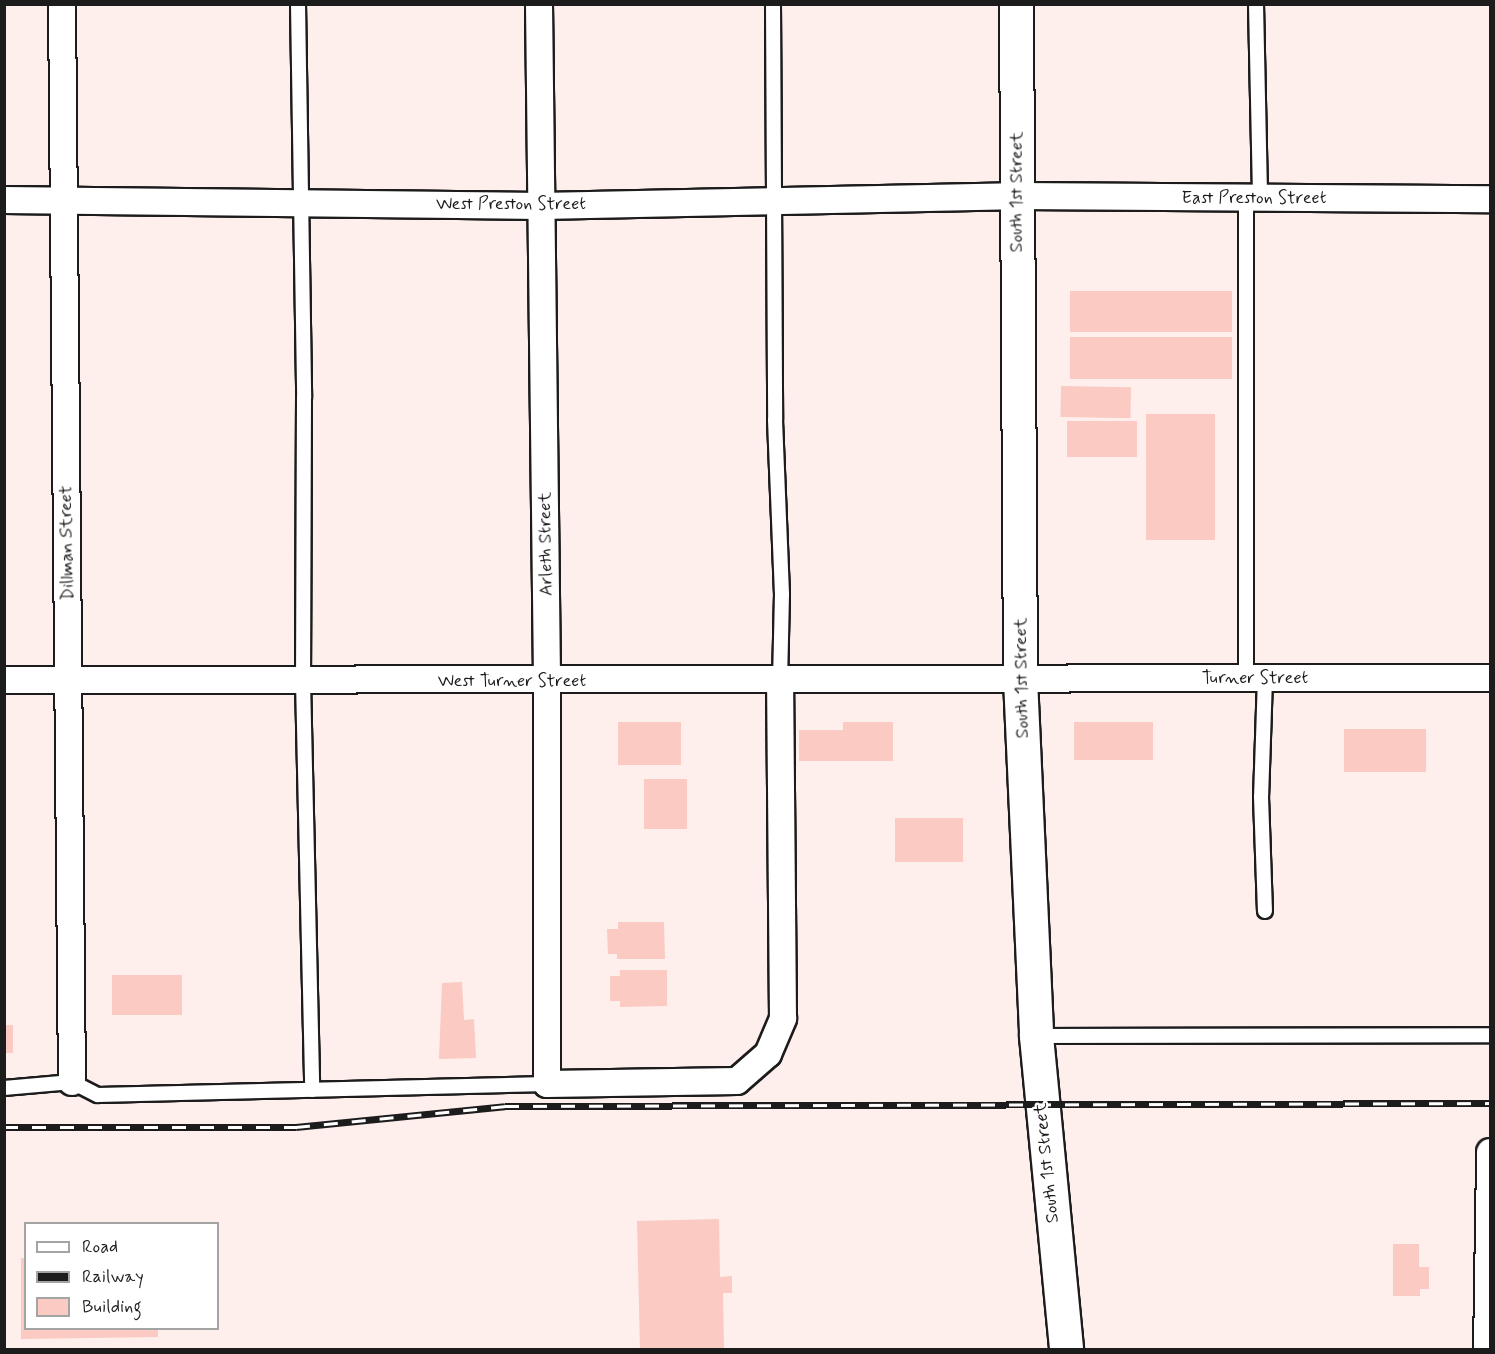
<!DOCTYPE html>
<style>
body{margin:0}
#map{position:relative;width:1495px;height:1354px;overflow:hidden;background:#feefed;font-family:Mynerve,sans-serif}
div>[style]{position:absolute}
.building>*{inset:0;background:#facac3;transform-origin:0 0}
.roads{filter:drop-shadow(2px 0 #1c1c1c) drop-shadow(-2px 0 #1c1c1c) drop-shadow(0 2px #1c1c1c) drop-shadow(0 -2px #1c1c1c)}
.lane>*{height:14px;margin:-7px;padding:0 7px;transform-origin:7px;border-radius:7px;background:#fff}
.street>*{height:26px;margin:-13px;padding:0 13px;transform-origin:13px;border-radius:13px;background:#fff}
.secondary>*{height:33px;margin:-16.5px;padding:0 16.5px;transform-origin:16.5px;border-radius:16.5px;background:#fff}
.rail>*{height:7px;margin-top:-3.5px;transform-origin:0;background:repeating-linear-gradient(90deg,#fff 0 14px,#1c1c1c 0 28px);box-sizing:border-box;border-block:2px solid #1c1c1c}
span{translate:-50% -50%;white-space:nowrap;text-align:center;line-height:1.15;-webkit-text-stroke:4.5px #fff;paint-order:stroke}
.street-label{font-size:18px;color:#1c1c1c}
.frame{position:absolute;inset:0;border:6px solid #1c1c1c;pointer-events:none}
.legend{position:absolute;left:24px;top:1222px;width:195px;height:108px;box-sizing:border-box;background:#fff;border:2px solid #a4a4a4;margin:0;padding:8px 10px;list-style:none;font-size:18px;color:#1c1c1c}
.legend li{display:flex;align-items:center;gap:12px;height:30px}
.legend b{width:30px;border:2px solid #a4a4a4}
</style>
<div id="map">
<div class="building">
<i style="left:1232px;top:291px;width:41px;height:162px;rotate:90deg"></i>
<i style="left:1232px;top:337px;width:42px;height:162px;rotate:90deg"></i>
<i style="left:1061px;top:386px;width:70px;height:31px;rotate:1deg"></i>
<i style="left:1146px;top:414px;width:69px;height:126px"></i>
<i style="left:1067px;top:421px;width:70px;height:36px"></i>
<i style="left:618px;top:722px;width:63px;height:43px"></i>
<i style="clip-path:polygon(843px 722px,893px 722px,893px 761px,799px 761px,799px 730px,843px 730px)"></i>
<i style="left:1074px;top:722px;width:79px;height:38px"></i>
<i style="left:1344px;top:729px;width:82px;height:43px"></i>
<i style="left:644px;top:779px;width:43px;height:50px"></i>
<i style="left:895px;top:818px;width:68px;height:44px"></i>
<i style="clip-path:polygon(618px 922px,664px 922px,665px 959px,617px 959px,617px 954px,608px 954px,607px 929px,618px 929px)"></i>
<i style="clip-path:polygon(620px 970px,667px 970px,667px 1006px,620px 1007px,620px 1001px,610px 1001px,610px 976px,620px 976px)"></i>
<i style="left:112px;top:975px;width:70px;height:40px"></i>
<i style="clip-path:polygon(462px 982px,464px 1020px,474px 1019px,476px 1058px,439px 1059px,442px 983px)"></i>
<i style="left:4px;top:1025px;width:9px;height:28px"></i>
<i style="clip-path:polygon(719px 1219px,720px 1277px,732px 1276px,732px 1293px,723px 1293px,724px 1350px,640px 1350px,637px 1221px)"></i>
<i style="clip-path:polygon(1393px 1244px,1419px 1244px,1419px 1267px,1429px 1267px,1429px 1289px,1420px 1289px,1420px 1296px,1393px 1296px)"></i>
<i style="clip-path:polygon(21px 1258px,26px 1258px,26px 1328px,158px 1328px,158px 1337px,21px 1339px)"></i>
</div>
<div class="roads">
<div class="lane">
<i style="left:298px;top:4px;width:394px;rotate:89.1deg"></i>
<i style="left:304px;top:398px;width:283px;rotate:90.2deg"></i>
<i style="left:303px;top:681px;width:409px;rotate:88.7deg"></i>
<i style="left:773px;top:4px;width:416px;rotate:89.7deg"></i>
<i style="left:775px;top:420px;width:174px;rotate:87.7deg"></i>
<i style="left:782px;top:594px;width:86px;rotate:91.3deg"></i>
<i style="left:1256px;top:4px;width:193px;rotate:88.8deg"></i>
<i style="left:1246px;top:197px;width:481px;rotate:90deg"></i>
<i style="left:1265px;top:678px;width:119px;rotate:91.9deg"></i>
<i style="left:1261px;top:797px;width:114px;rotate:88deg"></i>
<i style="left:1037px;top:1036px;width:453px;rotate:-0.1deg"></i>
<i style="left:4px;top:1088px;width:68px;rotate:-5deg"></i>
<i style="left:72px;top:1082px;width:29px;rotate:27deg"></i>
<i style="left:98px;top:1095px;width:449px;rotate:-1.4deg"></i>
</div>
<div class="street">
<i style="left:62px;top:4px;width:1078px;rotate:89.47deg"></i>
<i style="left:539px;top:4px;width:678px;rotate:89.32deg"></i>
<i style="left:547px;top:682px;width:402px;rotate:90deg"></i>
<i style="left:547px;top:1084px;width:190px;rotate:-0.9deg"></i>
<i style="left:737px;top:1081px;width:41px;rotate:-41.1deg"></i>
<i style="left:768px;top:1054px;width:39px;rotate:-67deg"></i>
<i style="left:783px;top:1018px;width:338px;rotate:-90.5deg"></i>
<i style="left:4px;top:200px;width:537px;rotate:0.64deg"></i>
<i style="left:541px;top:206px;width:477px;rotate:-1.2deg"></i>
<i style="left:1018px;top:196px;width:472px;rotate:0.4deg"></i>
<i style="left:4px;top:680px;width:1486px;rotate:-0.08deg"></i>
<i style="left:1487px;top:1350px;width:198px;rotate:-89.1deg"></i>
</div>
<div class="secondary">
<i style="left:1016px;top:4px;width:675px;rotate:89.66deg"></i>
<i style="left:1020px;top:679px;width:357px;rotate:87.4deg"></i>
<i style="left:1036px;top:1036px;width:315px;rotate:84.5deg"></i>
</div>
</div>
<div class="rail">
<i style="left:4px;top:1127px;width:292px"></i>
<i style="left:296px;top:1127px;width:210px;rotate:-5.7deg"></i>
<i style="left:505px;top:1106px;width:985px;rotate:-0.17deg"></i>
</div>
<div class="street-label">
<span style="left:1017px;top:192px;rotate:-90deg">South 1st Street</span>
<span style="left:1254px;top:198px">East Preston Street</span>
<span style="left:511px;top:204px">West Preston Street</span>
<span style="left:67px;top:543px;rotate:-91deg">Dillman Street</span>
<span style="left:546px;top:544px;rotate:-91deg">Arleth Street</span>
<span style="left:1022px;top:678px;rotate:-91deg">South 1st Street</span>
<span style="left:1255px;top:678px">Turner Street</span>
<span style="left:512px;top:681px">West Turner Street</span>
<span style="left:1047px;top:1163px;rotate:-96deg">South 1st Street</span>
</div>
<div class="frame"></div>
<ul class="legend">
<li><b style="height:8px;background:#fff"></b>Road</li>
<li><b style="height:8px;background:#1c1c1c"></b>Railway</li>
<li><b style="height:16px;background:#facac3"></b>Building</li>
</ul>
</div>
